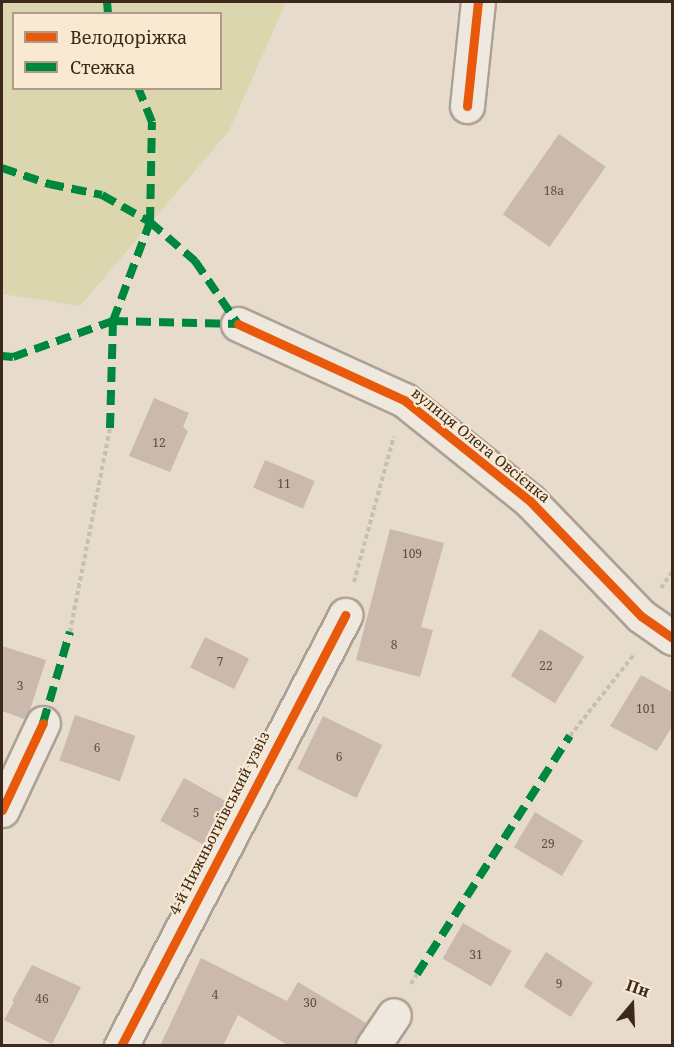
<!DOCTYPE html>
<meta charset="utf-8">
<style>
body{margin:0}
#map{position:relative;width:674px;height:1047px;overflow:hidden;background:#e7dccc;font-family:"Noto Serif",serif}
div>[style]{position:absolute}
.green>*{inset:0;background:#dbd6ad}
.building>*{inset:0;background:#cbb9ad;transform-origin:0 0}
.path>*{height:4px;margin-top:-2px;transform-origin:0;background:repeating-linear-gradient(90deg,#c7beb5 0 4.5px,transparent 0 7.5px)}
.roads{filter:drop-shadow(2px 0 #aca195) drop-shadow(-2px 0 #aca195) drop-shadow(0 2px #aca195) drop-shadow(0 -2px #aca195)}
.minor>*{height:33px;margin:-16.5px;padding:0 16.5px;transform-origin:16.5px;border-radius:16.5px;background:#eee8df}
.quiet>*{height:8px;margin-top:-4px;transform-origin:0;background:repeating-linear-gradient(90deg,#00873e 0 15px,transparent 0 23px)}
.cycleway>*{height:9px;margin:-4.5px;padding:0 4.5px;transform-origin:4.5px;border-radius:4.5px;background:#e8590c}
span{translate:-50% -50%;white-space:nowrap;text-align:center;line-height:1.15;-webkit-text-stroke:4.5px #f9e9d1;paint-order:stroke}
.number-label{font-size:12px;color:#604c40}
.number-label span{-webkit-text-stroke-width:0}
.street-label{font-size:15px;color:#3c281c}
.frame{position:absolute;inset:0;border:3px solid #3c281c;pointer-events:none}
.legend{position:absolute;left:12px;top:12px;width:210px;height:78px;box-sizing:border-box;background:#f9e9d1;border:2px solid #ad9c89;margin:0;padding:8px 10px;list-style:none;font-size:18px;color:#3c281c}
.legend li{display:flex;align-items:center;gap:12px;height:30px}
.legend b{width:30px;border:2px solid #ad9c89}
.north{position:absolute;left:602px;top:975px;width:60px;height:60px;-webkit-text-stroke:4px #f9e9d1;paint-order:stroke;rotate:19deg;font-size:16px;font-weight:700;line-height:24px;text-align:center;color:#3c281c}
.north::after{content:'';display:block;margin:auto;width:21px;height:27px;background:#3c281c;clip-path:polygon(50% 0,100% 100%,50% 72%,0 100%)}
</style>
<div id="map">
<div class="green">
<i style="clip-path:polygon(evenodd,2px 2px,286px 2px,229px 131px,80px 306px,2px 294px,2px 2px,14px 14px,220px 14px,220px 88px,14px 88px,14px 14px)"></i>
</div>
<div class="building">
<i style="left:559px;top:134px;width:57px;height:98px;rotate:35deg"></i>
<i style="clip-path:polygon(154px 398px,189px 413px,183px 427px,188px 431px,170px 472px,129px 456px)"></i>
<i style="left:265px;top:460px;width:54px;height:30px;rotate:23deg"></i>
<i style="clip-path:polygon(390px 529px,444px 543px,421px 627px,433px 630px,420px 677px,356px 660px)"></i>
<i style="left:540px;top:629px;width:52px;height:55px;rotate:32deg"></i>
<i style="left:205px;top:637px;width:49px;height:34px;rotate:26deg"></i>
<i style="clip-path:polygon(2px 646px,46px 660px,30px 710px,24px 719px,2px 711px)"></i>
<i style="clip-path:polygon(641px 675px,672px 692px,672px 727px,657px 751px,610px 726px)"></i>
<i style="left:75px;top:715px;width:64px;height:48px;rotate:19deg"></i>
<i style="left:323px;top:716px;width:66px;height:59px;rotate:26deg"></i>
<i style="left:184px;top:778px;width:49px;height:49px;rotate:29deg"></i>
<i style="left:535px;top:812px;width:56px;height:41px;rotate:31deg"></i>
<i style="left:463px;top:923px;width:56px;height:41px;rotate:30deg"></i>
<i style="left:546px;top:952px;width:56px;height:41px;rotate:33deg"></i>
<i style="clip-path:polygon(201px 958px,287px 1001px,298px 982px,366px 1023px,354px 1046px,289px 1046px,238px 1015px,223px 1046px,160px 1046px)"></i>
<i style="clip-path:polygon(32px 965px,81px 987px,52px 1044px,4px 1020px,14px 1002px,12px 1001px)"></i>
</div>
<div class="path">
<i style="left:354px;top:582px;width:151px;rotate:-74.7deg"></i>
<i style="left:661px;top:588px;width:19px;rotate:-55deg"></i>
<i style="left:70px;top:632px;width:208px;rotate:-78.9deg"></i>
<i style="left:570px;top:736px;width:105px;rotate:-51.9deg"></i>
<i style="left:411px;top:984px;width:12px;rotate:-59deg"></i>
</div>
<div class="roads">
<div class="minor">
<i style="left:467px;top:106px;width:105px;rotate:-84deg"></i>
<i style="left:238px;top:324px;width:183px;rotate:24.6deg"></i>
<i style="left:404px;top:400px;width:161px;rotate:38.7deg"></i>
<i style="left:530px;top:501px;width:160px;rotate:46deg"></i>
<i style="left:641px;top:616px;width:38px;rotate:35deg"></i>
<i style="left:2px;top:810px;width:96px;rotate:-64.8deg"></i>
<i style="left:121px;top:1046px;width:486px;rotate:-62.5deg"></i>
<i style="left:373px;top:1046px;width:37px;rotate:-56deg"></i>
</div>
</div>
<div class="quiet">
<i style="left:107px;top:2px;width:12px;rotate:85deg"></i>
<i style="left:2px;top:168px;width:50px;rotate:18.8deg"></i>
<i style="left:49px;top:184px;width:54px;rotate:11.7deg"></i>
<i style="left:102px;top:195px;width:55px;rotate:29.4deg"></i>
<i style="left:150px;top:222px;width:60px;rotate:40.9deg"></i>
<i style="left:195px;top:261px;width:76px;rotate:55.7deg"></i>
<i style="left:2px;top:356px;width:11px;rotate:5deg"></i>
<i style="left:13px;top:357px;width:106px;rotate:-19.8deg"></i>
<i style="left:113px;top:321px;width:125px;rotate:1.4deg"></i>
<i style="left:110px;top:428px;width:107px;rotate:-88.4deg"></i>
<i style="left:113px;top:321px;width:106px;rotate:-69.5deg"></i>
<i style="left:150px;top:222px;width:100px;rotate:-88.9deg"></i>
<i style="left:152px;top:122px;width:37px;rotate:-112deg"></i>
<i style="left:43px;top:723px;width:95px;rotate:-73.5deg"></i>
<i style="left:417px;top:974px;width:283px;rotate:-57.3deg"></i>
</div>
<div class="cycleway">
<i style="left:467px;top:106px;width:105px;rotate:-84deg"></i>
<i style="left:238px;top:324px;width:183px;rotate:24.6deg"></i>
<i style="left:404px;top:400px;width:161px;rotate:38.7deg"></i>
<i style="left:530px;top:501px;width:160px;rotate:46deg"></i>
<i style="left:641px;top:616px;width:38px;rotate:35deg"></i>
<i style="left:2px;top:810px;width:96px;rotate:-64.8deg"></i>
<i style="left:121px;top:1046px;width:486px;rotate:-62.5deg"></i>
</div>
<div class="number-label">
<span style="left:554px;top:191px">18а</span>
<span style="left:159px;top:443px">12</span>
<span style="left:284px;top:484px">11</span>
<span style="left:412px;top:554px">109</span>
<span style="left:394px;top:645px">8</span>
<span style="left:220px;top:662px">7</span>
<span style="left:546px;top:666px">22</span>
<span style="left:20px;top:686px">3</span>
<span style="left:646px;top:709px">101</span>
<span style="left:97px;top:748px">6</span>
<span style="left:339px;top:757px">6</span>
<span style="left:196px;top:813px">5</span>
<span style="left:548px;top:844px">29</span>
<span style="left:476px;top:955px">31</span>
<span style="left:559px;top:984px">9</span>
<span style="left:215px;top:995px">4</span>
<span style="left:42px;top:999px">46</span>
<span style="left:310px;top:1003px">30</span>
</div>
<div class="street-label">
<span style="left:481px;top:445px;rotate:39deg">вулиця Олега Овсієнка</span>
<span style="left:219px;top:823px;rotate:-63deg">4-й Нижньогиївський узвіз</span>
</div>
<div class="frame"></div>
<ul class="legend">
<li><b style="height:8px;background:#e8590c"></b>Велодоріжка</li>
<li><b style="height:8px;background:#00873e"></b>Стежка</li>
</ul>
<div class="north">Пн</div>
</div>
